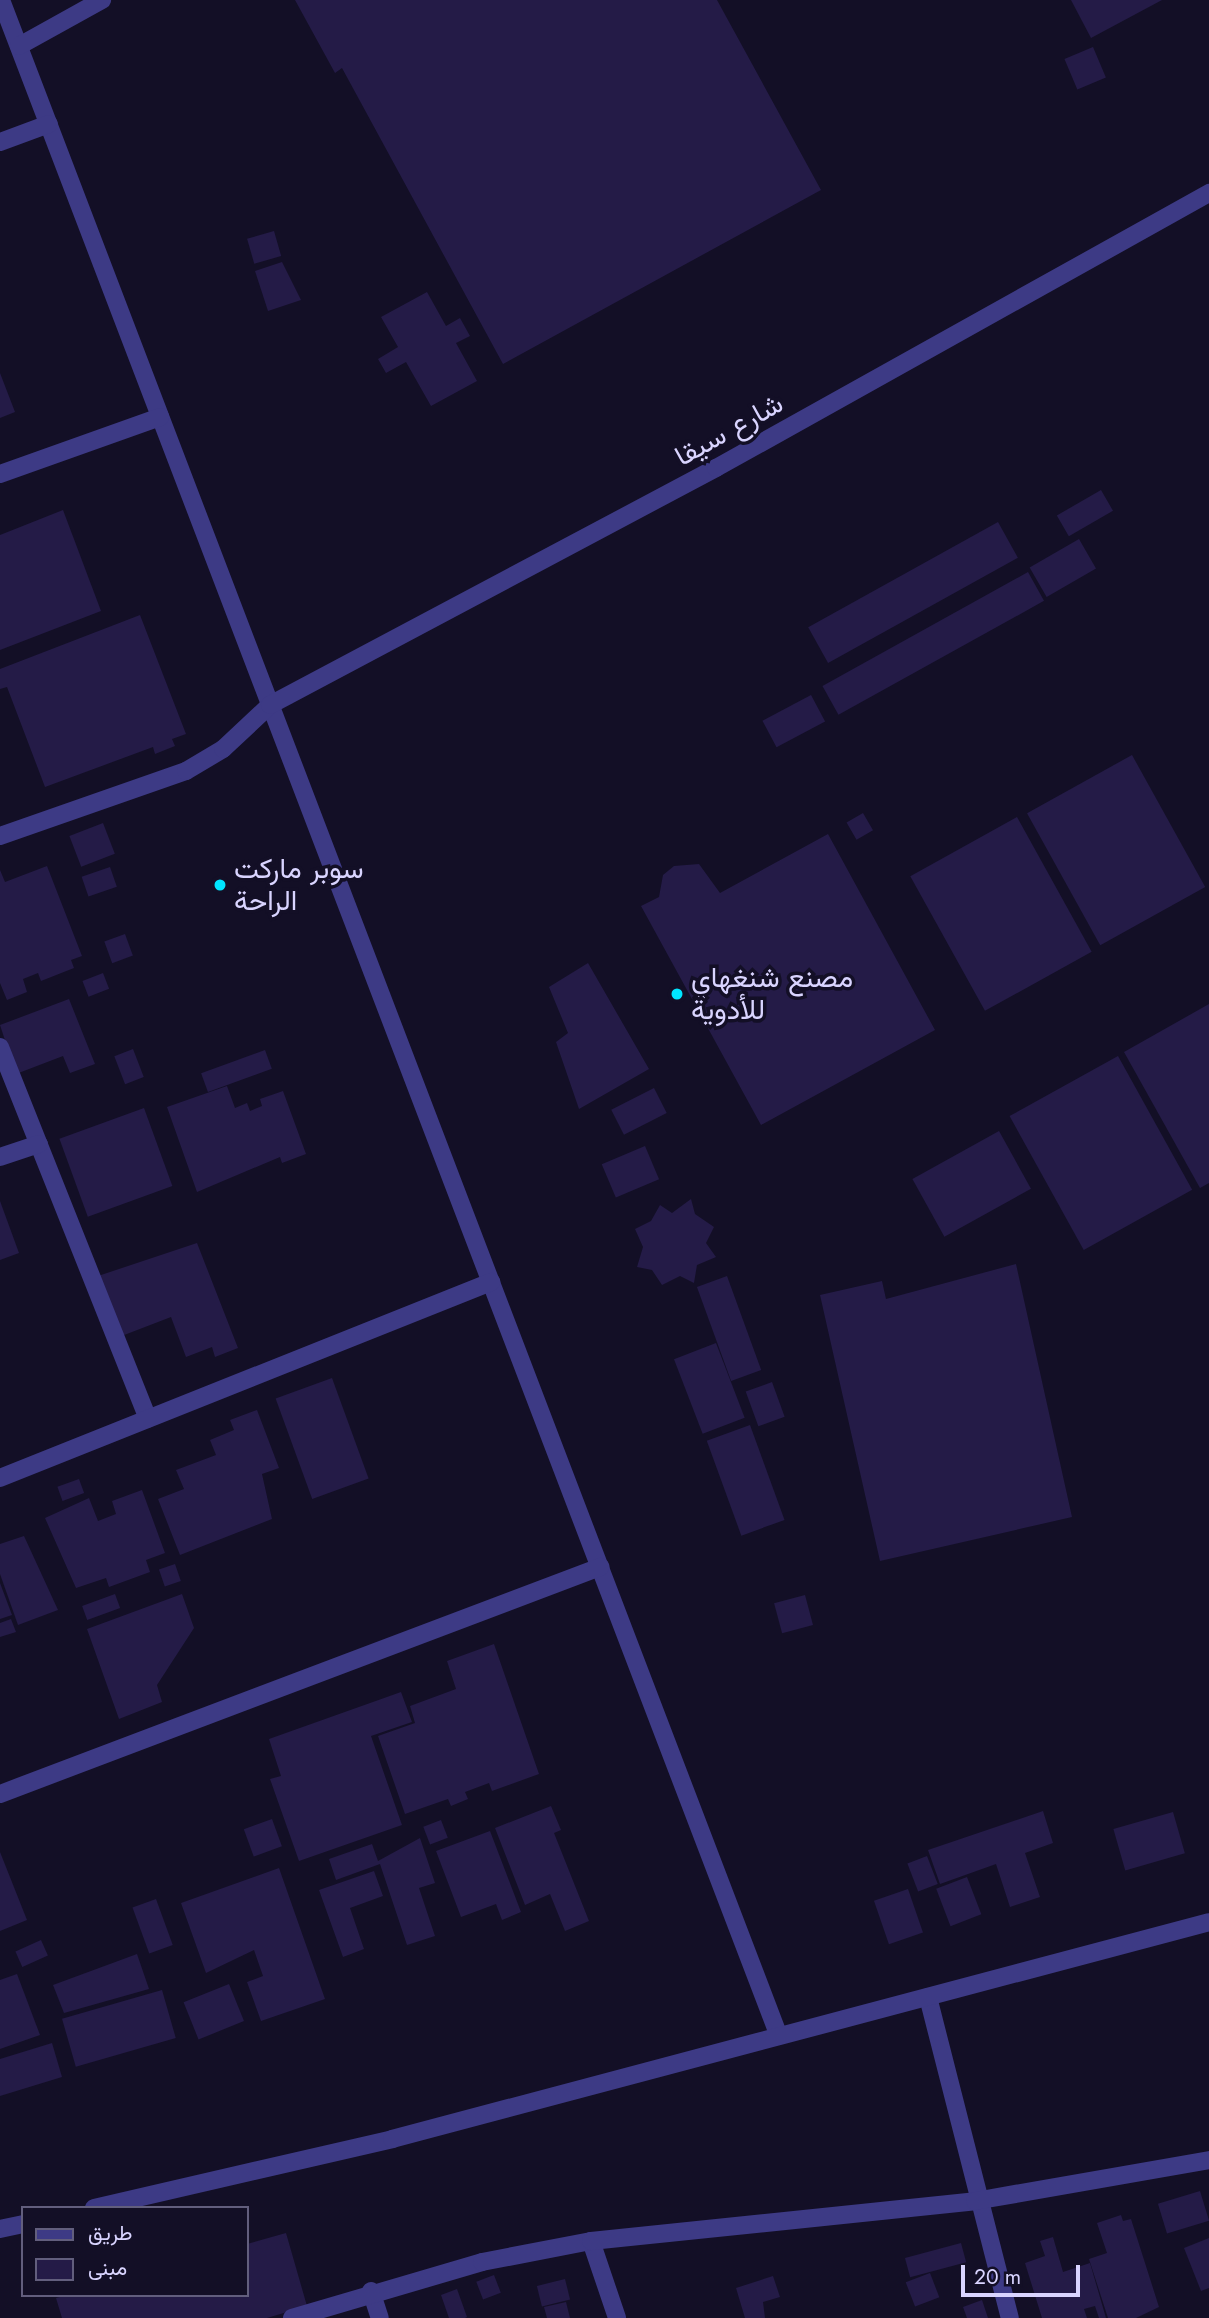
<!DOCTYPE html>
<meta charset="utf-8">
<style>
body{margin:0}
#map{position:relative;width:1209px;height:2318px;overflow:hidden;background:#130f26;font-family:Jost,Vazirmatn,sans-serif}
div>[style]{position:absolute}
.building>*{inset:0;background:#241b47;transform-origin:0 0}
.minor>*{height:18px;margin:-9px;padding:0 9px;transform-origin:9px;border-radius:9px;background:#3d3a85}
.tertiary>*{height:18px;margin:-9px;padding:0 9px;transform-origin:9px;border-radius:9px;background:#3d3a85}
.dots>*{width:19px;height:19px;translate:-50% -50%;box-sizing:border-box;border:4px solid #130f26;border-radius:50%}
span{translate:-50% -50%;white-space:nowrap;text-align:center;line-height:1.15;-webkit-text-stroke:7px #130f26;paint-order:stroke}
.street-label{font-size:28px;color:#d9d4ff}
.poi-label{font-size:28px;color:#d9d4ff}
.left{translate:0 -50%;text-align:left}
.legend{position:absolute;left:21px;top:2206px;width:228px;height:91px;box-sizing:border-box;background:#130f26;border:2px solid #625e7d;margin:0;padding:9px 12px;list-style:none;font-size:21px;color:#d9d4ff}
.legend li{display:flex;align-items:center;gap:14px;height:35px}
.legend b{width:35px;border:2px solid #625e7d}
.scale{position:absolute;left:961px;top:2265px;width:119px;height:32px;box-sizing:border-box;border:4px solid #d9d4ff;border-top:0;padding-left:9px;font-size:21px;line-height:24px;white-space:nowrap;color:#d9d4ff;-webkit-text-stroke:5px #130f26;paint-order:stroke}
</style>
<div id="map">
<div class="building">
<i style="clip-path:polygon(295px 0,717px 0,821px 190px,503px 364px,342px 68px,335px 73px)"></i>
<i style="clip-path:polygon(1071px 0,1162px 0,1091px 38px)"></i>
<i style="left:1093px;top:47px;width:33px;height:31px;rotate:67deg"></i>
<i style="left:274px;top:231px;width:26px;height:28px;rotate:74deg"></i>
<i style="clip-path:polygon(282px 262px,301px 300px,268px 311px,255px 271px)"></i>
<i style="clip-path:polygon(427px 292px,446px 326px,460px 318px,470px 336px,456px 343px,477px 381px,431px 406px,406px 362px,386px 373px,378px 359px,398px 347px,381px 317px)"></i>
<i style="clip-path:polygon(0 373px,15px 412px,0 418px)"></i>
<i style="left:1101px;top:490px;width:24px;height:51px;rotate:60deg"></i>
<i style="clip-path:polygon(63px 510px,101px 611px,0 650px,0 535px)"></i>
<i style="left:998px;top:522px;width:41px;height:217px;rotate:61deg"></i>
<i style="left:1079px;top:539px;width:34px;height:57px;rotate:60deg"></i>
<i style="left:1028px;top:572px;width:33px;height:235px;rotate:61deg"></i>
<i style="clip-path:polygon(140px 615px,186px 734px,172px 739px,175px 746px,155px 754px,153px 747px,45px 787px,7px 687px,0 689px,0 669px)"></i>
<i style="left:811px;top:695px;width:30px;height:55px;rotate:62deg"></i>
<i style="left:1132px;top:755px;width:151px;height:120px;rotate:61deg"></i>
<i style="left:863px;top:813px;width:20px;height:19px;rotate:60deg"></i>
<i style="left:1017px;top:817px;width:154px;height:122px;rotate:61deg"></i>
<i style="left:103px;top:823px;width:33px;height:36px;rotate:69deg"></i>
<i style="clip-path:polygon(828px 834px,935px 1030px,761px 1125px,641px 906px,659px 897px,663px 875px,674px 866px,699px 864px,720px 893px)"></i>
<i style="clip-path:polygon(47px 866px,82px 956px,71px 960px,74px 968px,41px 981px,38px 973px,23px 979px,27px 992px,7px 1000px,0 983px,0 870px,5px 882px)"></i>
<i style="left:110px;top:867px;width:21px;height:30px;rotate:71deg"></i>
<i style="left:125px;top:934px;width:23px;height:22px;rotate:70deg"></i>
<i style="clip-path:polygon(588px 963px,649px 1069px,579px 1109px,556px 1042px,568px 1033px,549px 987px)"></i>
<i style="left:103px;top:973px;width:17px;height:22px;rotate:69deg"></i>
<i style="clip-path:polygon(69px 999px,95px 1064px,70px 1073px,63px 1056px,16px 1074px,0 1025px)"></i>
<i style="clip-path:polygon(1209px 1004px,1209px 1183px,1200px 1188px,1124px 1052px)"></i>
<i style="left:133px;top:1049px;width:30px;height:20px;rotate:69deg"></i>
<i style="left:265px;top:1050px;width:20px;height:68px;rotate:70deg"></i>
<i style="left:1118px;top:1056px;width:153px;height:124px;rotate:61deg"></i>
<i style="clip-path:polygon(227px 1086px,235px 1108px,247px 1103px,250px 1111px,262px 1106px,260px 1099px,283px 1091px,306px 1154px,282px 1163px,280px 1157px,197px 1192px,167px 1107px)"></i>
<i style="left:654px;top:1088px;width:28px;height:48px;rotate:63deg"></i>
<i style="left:144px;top:1108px;width:83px;height:90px;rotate:70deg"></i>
<i style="left:999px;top:1131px;width:66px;height:99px;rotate:61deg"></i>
<i style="left:645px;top:1146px;width:36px;height:47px;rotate:67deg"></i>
<i style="clip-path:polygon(691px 1199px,695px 1214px,714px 1227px,706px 1243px,716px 1257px,697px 1265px,694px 1283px,680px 1276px,662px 1285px,652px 1270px,637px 1267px,643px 1247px,635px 1229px,651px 1221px,660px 1205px,672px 1213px)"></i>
<i style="clip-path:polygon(0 1201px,19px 1253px,0 1260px)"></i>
<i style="clip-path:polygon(197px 1243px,238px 1348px,215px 1357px,212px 1347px,186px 1357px,171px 1317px,119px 1337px,95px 1277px)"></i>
<i style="clip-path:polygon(1016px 1264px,1072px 1517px,880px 1561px,820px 1295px,882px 1281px,886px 1299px)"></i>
<i style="left:727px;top:1276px;width:100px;height:32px;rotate:70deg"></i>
<i style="left:716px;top:1343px;width:80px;height:45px;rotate:69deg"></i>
<i style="left:332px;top:1378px;width:107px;height:60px;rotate:70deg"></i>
<i style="left:772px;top:1382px;width:37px;height:28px;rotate:70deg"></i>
<i style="clip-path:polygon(257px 1410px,279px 1468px,262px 1474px,272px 1519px,180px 1555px,158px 1499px,184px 1489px,176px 1470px,216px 1455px,210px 1440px,234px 1430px,230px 1420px)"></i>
<i style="left:750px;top:1425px;width:101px;height:46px;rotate:70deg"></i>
<i style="left:79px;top:1479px;width:15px;height:23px;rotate:70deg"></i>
<i style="clip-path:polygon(142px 1490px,165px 1553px,146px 1560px,150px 1572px,109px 1587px,106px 1578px,76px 1588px,45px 1518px,89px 1498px,98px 1521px,116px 1514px,112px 1501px)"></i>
<i style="clip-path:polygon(24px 1536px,58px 1610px,18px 1625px,0 1574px,0 1544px)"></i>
<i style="left:175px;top:1564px;width:18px;height:17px;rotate:71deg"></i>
<i style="clip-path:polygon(0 1583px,12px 1615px,0 1619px)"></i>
<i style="left:115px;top:1594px;width:15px;height:35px;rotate:70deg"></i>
<i style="clip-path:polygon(182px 1594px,194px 1628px,157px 1685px,162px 1702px,119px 1719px,87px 1629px)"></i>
<i style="left:805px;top:1595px;width:31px;height:32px;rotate:75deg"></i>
<i style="clip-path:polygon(11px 1619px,16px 1632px,0 1637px,0 1623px)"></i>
<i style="clip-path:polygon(494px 1644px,539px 1774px,492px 1791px,489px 1783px,465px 1792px,468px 1799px,451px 1806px,448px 1799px,405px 1814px,378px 1736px,415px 1723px,410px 1706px,456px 1689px,447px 1661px)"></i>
<i style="clip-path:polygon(401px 1692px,412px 1722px,371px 1736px,402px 1825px,299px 1861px,270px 1779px,281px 1776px,269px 1739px)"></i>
<i style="clip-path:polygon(551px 1806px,561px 1830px,554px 1833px,589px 1921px,565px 1931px,550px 1894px,525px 1905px,495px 1828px)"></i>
<i style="clip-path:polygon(1043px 1811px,1053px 1843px,1025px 1853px,1040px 1897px,1010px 1907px,996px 1864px,940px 1884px,928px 1850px)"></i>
<i style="left:1173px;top:1812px;width:43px;height:62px;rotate:74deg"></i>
<i style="left:272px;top:1819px;width:29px;height:30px;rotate:70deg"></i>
<i style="left:441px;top:1820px;width:19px;height:19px;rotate:69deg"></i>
<i style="clip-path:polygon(490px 1831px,521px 1912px,502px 1920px,496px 1904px,461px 1917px,436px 1851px)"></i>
<i style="clip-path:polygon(420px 1838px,435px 1883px,419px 1888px,435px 1936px,407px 1945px,380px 1864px,336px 1880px,329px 1859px,372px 1844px,378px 1861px)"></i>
<i style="clip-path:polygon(0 1852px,27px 1920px,0 1931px)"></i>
<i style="left:927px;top:1856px;width:30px;height:21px;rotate:69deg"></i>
<i style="clip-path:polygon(279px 1868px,325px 1999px,261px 2021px,247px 1982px,263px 1976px,254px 1950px,206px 1973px,181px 1903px)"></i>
<i style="clip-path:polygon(374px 1871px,383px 1896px,350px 1908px,364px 1949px,343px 1957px,319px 1890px)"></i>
<i style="left:967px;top:1877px;width:40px;height:33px;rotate:69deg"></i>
<i style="left:908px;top:1889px;width:46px;height:36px;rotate:71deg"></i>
<i style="left:156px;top:1899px;width:49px;height:25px;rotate:70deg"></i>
<i style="left:41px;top:1940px;width:17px;height:28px;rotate:66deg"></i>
<i style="clip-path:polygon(137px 1954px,149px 1989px,64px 2013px,53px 1985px)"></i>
<i style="clip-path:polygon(17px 1974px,40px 2035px,0 2049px,0 1980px)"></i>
<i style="left:229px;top:1984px;width:40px;height:49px;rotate:68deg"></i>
<i style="left:162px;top:1990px;width:50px;height:104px;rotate:74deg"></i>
<i style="clip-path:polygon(52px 2043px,62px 2077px,0 2096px,0 2059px)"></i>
<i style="left:1200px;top:2191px;width:31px;height:44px;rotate:73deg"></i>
<i style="clip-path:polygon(1121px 2215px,1123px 2221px,1131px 2219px,1159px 2307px,1136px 2318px,1108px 2318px,1089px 2259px,1107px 2253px,1097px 2223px)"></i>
<i style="clip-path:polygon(286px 2233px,307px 2306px,267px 2318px,62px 2318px,56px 2298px,67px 2295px,247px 2295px,247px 2244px)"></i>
<i style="clip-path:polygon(1053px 2237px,1063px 2272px,1090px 2263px,1106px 2318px,1099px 2318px,1095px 2306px,1084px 2309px,1087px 2318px,1042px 2318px,1025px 2263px,1045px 2256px,1040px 2241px)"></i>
<i style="clip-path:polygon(1209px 2238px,1209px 2288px,1201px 2291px,1184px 2248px)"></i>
<i style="left:961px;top:2243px;width:20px;height:58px;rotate:75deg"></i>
<i style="left:930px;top:2273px;width:26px;height:26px;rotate:69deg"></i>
<i style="left:494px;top:2275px;width:19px;height:19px;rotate:69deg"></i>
<i style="clip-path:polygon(773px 2276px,780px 2297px,763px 2302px,765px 2318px,745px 2318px,736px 2288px)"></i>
<i style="left:565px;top:2279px;width:21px;height:29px;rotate:76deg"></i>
<i style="clip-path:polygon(457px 2289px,467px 2317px,465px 2318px,449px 2318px,441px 2295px)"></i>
<i style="clip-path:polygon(982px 2300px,988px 2318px,967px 2318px,963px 2307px)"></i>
<i style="clip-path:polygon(566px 2302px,570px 2318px,547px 2318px,544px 2307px)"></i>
</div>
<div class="minor">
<i style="left:1px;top:0;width:2177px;rotate:69.09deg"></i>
<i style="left:19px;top:46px;width:95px;rotate:-29deg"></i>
<i style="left:0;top:142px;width:52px;rotate:-20.2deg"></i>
<i style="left:0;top:474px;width:170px;rotate:-19.6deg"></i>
<i style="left:0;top:836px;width:197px;rotate:-19.3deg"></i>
<i style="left:186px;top:771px;width:43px;rotate:-30.7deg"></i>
<i style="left:223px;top:749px;width:64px;rotate:-43.1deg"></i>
<i style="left:270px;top:705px;width:505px;rotate:-27.99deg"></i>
<i style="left:716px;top:468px;width:565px;rotate:-29.15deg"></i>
<i style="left:0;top:1047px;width:400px;rotate:68.3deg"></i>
<i style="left:0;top:1157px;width:41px;rotate:-18.4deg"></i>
<i style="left:0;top:1478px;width:529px;rotate:-21.76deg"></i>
<i style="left:0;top:1794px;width:642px;rotate:-20.72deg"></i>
<i style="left:928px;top:1997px;width:331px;rotate:75.7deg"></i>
<i style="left:591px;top:2241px;width:81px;rotate:71.3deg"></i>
<i style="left:371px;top:2291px;width:28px;rotate:72deg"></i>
<i style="left:292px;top:2318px;width:198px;rotate:-16.4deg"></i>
<i style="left:482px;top:2262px;width:111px;rotate:-10.9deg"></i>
<i style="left:591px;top:2241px;width:386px;rotate:-5.9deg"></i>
<i style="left:975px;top:2201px;width:238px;rotate:-9.9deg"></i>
</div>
<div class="tertiary">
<i style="left:94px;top:2208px;width:306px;rotate:-13deg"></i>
<i style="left:392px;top:2139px;width:845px;rotate:-14.87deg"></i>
<i style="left:0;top:2229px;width:24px;rotate:-12deg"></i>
</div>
<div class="dots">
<i style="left:220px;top:885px;background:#00e5ff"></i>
<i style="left:677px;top:994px;background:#00e5ff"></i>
</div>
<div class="street-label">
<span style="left:729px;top:430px;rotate:-29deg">شارع سيقا</span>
</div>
<div class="poi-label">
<span class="left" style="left:234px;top:885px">سوبر ماركت<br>الراحة</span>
<span class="left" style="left:691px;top:994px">مصنع شنغهاي<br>للأدوية</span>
</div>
<ul class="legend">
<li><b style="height:9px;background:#3d3a85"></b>طريق</li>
<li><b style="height:19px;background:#241b47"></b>مبنى</li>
</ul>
<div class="scale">20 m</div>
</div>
